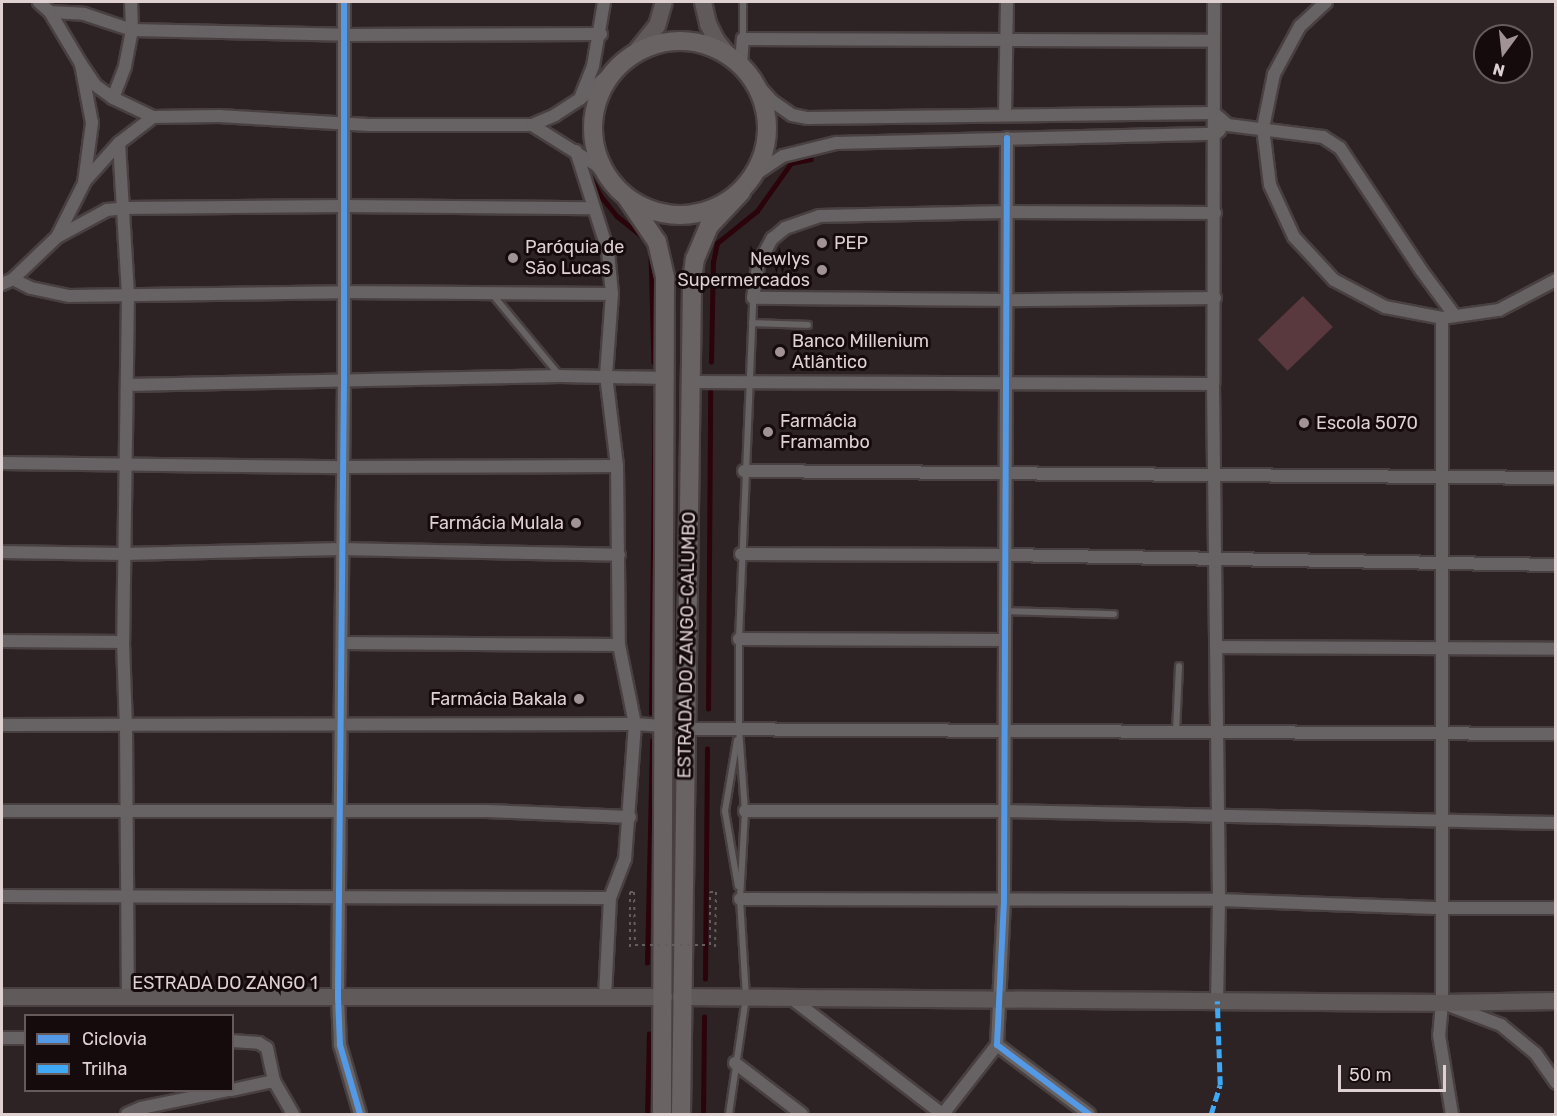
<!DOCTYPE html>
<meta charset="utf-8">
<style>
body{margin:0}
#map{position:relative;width:1557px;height:1116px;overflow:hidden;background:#2e2324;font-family:Rubik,sans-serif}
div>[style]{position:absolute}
.green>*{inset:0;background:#5a393e;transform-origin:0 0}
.stream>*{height:4.5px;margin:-2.25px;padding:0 2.25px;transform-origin:2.25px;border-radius:2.25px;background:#2b030b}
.path>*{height:2px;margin-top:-1px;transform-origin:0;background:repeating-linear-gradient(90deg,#645e60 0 3px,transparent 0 7.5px)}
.roads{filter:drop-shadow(2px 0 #494041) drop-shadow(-2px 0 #494041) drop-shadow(0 2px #494041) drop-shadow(0 -2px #494041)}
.lane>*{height:6px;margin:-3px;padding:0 3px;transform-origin:3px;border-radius:3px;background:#676263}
.street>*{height:12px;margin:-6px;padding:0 6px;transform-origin:6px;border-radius:6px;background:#676263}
.secondary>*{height:16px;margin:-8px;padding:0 8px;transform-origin:8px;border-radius:8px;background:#615a5b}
.primary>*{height:18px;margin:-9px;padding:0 9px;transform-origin:9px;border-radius:9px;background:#6a6364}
.primary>.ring{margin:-9px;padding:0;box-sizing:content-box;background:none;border:18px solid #6a6364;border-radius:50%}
.path-bridge>*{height:2px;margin-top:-1px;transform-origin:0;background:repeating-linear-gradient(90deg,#645e60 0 3px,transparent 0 7.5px)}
.quiet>*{height:4.5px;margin-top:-2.25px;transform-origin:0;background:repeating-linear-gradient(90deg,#3fa9f5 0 9px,transparent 0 13.5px)}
.cycleway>*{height:6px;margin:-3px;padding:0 3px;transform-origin:3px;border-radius:3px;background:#5399e6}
.dots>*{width:16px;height:16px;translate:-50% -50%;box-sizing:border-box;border:3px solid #150b0c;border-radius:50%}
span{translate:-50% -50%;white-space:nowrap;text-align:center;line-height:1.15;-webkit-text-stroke:6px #150b0c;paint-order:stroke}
.poi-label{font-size:18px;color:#dfd0d2}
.left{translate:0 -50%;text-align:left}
.right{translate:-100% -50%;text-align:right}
.street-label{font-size:18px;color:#dfd0d2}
.frame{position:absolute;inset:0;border:3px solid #dfd0d2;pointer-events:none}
.legend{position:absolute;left:24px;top:1014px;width:210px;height:78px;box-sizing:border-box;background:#150b0c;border:2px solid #665a5b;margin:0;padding:8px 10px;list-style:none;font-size:18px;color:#dfd0d2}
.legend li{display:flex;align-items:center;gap:12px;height:30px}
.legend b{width:30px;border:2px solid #665a5b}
.north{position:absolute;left:1473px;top:24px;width:60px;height:60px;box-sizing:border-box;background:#150b0c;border:2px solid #665a5b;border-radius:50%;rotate:195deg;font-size:16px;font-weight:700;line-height:24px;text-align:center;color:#dfd0d2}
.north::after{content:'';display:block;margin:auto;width:21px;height:27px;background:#a19395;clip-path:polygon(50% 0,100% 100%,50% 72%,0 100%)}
.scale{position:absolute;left:1338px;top:1065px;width:108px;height:27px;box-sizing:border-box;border:3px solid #dfd0d2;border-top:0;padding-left:8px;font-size:18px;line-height:21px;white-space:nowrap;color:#dfd0d2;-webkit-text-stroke:4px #150b0c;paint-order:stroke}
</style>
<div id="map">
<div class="green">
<i style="left:1303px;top:296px;width:43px;height:63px;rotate:46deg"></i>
</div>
<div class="stream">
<i style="left:589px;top:174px;width:24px;rotate:62deg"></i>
<i style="left:600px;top:195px;width:27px;rotate:51deg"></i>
<i style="left:617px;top:216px;width:36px;rotate:39deg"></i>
<i style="left:651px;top:255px;width:107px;rotate:88.4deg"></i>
<i style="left:711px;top:362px;width:100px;rotate:-88.9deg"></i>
<i style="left:713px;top:262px;width:19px;rotate:-78deg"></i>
<i style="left:717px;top:243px;width:51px;rotate:-38.7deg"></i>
<i style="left:757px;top:211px;width:59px;rotate:-54.7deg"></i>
<i style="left:791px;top:163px;width:20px;rotate:-11deg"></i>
<i style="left:708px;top:709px;width:317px;rotate:-89.6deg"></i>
<i style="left:651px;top:713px;width:318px;rotate:-89.3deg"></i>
<i style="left:647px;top:963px;width:222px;rotate:-88.7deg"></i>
<i style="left:705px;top:979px;width:230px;rotate:-89.5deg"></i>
<i style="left:647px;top:1114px;width:80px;rotate:-88.6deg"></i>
<i style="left:703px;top:1114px;width:97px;rotate:-89.4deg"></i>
</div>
<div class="path">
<i style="left:710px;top:945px;width:53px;rotate:-90deg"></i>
<i style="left:710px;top:892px;width:6px"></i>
<i style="left:716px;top:892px;width:57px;rotate:91deg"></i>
<i style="left:630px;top:947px;width:55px;rotate:-90deg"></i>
<i style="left:630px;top:892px;width:4px"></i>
<i style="left:634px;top:892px;width:53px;rotate:88.9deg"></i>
</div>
<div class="roads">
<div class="lane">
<i style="left:743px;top:2px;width:37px;rotate:90deg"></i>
<i style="left:492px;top:294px;width:107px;rotate:50.3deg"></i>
<i style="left:752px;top:323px;width:56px;rotate:2deg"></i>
<i style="left:1005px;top:611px;width:109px;rotate:1.6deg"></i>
<i style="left:1176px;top:732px;width:66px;rotate:-87.4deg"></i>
<i style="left:737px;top:740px;width:72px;rotate:99.6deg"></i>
<i style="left:725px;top:811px;width:76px;rotate:80.2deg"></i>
<i style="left:729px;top:1114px;width:118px;rotate:-81.7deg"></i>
<i style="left:746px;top:997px;width:98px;rotate:-93.5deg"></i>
<i style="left:740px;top:899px;width:88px;rotate:-86.7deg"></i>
<i style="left:745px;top:811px;width:81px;rotate:-94.2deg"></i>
<i style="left:739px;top:730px;width:91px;rotate:-90deg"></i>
<i style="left:739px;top:639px;width:341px;rotate:-87.6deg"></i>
</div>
<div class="street">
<i style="left:344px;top:2px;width:377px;rotate:90deg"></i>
<i style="left:344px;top:379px;width:618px;rotate:90.56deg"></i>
<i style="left:338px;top:997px;width:48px;rotate:87.6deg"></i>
<i style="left:340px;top:1045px;width:72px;rotate:73.8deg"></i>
<i style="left:1214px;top:2px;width:382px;rotate:90.1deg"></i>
<i style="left:1213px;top:384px;width:516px;rotate:89.33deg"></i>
<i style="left:1219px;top:900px;width:101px;rotate:91.1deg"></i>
<i style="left:1326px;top:2px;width:35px;rotate:137deg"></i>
<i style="left:1300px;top:26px;width:55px;rotate:118.4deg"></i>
<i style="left:1274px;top:74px;width:55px;rotate:101.5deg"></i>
<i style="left:1263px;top:128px;width:57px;rotate:83deg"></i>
<i style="left:1270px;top:185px;width:57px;rotate:65.2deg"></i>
<i style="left:1294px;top:237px;width:59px;rotate:47.1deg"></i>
<i style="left:1334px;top:280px;width:58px;rotate:27.9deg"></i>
<i style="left:1385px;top:307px;width:58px;rotate:10.9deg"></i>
<i style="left:1442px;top:318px;width:58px;rotate:-8deg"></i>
<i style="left:1499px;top:310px;width:64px;rotate:-27.8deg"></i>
<i style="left:50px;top:12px;width:34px;rotate:3deg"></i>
<i style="left:84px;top:14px;width:51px;rotate:18.4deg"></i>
<i style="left:132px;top:30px;width:28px;rotate:-92deg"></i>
<i style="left:81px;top:64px;width:25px;rotate:56deg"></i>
<i style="left:95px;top:85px;width:22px;rotate:36deg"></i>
<i style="left:113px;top:98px;width:44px;rotate:25.4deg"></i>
<i style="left:153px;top:117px;width:66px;rotate:-0.9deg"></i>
<i style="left:219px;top:116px;width:150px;rotate:3.4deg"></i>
<i style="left:369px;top:125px;width:163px"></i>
<i style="left:532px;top:125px;width:25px;rotate:-23deg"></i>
<i style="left:555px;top:115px;width:30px;rotate:-33deg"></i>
<i style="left:580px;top:99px;width:46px;rotate:-40.6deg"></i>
<i style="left:741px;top:65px;width:26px;rotate:-86deg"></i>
<i style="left:743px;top:39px;width:470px;rotate:0.2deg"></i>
<i style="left:754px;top:81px;width:27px;rotate:48deg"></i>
<i style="left:772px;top:101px;width:24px;rotate:35deg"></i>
<i style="left:792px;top:115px;width:16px;rotate:11deg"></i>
<i style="left:808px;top:118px;width:406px;rotate:-0.7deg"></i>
<i style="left:1214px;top:113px;width:18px;rotate:41deg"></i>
<i style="left:1228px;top:125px;width:96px;rotate:7.2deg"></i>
<i style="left:1323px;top:137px;width:20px;rotate:33deg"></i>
<i style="left:1340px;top:148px;width:146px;rotate:56.4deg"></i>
<i style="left:1421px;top:270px;width:57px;rotate:53.5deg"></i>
<i style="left:581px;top:96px;width:32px;rotate:-68deg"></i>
<i style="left:593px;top:66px;width:65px;rotate:-80.2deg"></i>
<i style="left:113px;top:98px;width:34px;rotate:-69deg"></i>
<i style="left:125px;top:66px;width:37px;rotate:-79deg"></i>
<i style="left:132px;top:30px;width:213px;rotate:1.3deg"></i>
<i style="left:345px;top:35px;width:256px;rotate:-0.2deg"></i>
<i style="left:1005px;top:115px;width:113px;rotate:-89deg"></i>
<i style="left:532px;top:125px;width:75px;rotate:32deg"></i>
<i style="left:596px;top:165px;width:16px;rotate:47deg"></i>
<i style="left:1007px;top:138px;width:763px;rotate:90.23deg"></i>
<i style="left:1004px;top:901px;width:144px;rotate:92.8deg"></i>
<i style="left:997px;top:1045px;width:115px;rotate:36.9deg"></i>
<i style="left:119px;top:143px;width:151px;rotate:86.6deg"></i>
<i style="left:128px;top:294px;width:348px;rotate:90.8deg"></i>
<i style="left:123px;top:642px;width:85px;rotate:88deg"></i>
<i style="left:126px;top:727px;width:271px;rotate:89.6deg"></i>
<i style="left:576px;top:151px;width:105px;rotate:72.3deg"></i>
<i style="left:608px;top:251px;width:43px;rotate:84.7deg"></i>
<i style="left:612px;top:294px;width:81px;rotate:94.2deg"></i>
<i style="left:606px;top:375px;width:92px;rotate:83.1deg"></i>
<i style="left:617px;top:466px;width:179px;rotate:89.4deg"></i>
<i style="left:619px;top:645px;width:81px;rotate:78.6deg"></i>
<i style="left:635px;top:724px;width:135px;rotate:94.2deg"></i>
<i style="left:625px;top:859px;width:42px;rotate:111deg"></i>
<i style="left:610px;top:898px;width:99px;rotate:92.9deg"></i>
<i style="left:756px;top:174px;width:32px;rotate:-34deg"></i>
<i style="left:783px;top:156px;width:55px;rotate:-13.8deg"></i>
<i style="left:836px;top:143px;width:379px;rotate:-1.4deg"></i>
<i style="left:1215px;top:134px;width:6px;rotate:-39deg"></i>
<i style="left:84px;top:182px;width:52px;rotate:-48.1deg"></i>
<i style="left:119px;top:143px;width:43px;rotate:-37.4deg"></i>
<i style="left:57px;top:237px;width:57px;rotate:-28.4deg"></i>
<i style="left:107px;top:210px;width:18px;rotate:-6deg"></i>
<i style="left:125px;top:208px;width:219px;rotate:-0.5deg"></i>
<i style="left:344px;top:206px;width:249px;rotate:0.5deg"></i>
<i style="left:13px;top:279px;width:20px;rotate:27deg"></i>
<i style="left:31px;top:288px;width:39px;rotate:12deg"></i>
<i style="left:69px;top:296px;width:273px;rotate:-0.8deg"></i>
<i style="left:342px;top:292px;width:270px;rotate:0.4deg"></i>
<i style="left:2px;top:284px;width:12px;rotate:-24deg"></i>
<i style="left:13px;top:279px;width:61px;rotate:-43.7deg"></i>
<i style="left:57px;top:237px;width:60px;rotate:-63.4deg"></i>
<i style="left:84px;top:183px;width:61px;rotate:-82.4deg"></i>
<i style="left:92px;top:123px;width:60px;rotate:-100.6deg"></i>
<i style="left:81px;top:64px;width:61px;rotate:-120.8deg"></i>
<i style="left:50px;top:12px;width:15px;rotate:-138deg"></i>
<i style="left:1215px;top:298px;width:208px;rotate:179.4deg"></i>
<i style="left:1007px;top:300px;width:254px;rotate:-179.5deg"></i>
<i style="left:753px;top:298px;width:33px;rotate:-81deg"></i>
<i style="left:758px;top:265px;width:30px;rotate:-62deg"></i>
<i style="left:772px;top:239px;width:17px;rotate:-40deg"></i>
<i style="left:785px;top:228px;width:36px;rotate:-19deg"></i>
<i style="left:819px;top:216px;width:188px;rotate:-1.2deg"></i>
<i style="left:1007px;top:212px;width:208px;rotate:0.3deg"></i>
<i style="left:1442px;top:318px;width:685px;rotate:90deg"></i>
<i style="left:1442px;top:1003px;width:32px;rotate:95deg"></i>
<i style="left:1439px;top:1035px;width:80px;rotate:80.7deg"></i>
<i style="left:689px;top:382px;width:524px;rotate:0.22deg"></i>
<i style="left:127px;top:385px;width:433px;rotate:-1.2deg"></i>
<i style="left:560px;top:376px;width:105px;rotate:1.1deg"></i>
<i style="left:2px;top:463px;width:341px;rotate:0.7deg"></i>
<i style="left:343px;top:467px;width:274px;rotate:-0.2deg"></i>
<i style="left:744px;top:471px;width:812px;rotate:0.49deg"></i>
<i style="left:2px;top:552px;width:121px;rotate:0.9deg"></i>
<i style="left:123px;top:554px;width:218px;rotate:-1.3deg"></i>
<i style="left:341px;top:549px;width:278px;rotate:1.2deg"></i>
<i style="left:741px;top:554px;width:264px;rotate:0.2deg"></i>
<i style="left:1005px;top:555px;width:551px;rotate:1.04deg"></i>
<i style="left:739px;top:639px;width:266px;rotate:0.2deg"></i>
<i style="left:2px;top:641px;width:121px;rotate:0.5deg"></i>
<i style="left:342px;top:643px;width:277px;rotate:0.4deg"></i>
<i style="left:1216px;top:647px;width:340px;rotate:0.3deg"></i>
<i style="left:2px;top:725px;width:633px;rotate:-0.09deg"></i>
<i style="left:635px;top:724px;width:28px;rotate:4deg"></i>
<i style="left:686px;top:729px;width:870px;rotate:0.33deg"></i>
<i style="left:2px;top:811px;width:485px"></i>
<i style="left:487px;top:811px;width:143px;rotate:2.4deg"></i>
<i style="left:745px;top:811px;width:259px"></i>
<i style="left:1004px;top:811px;width:552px;rotate:1.25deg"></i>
<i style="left:2px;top:896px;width:608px;rotate:0.19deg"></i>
<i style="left:740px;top:899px;width:479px;rotate:0.1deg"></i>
<i style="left:1219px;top:900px;width:222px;rotate:2.1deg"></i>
<i style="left:1441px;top:908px;width:115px"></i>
<i style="left:791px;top:998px;width:190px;rotate:37.5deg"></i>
<i style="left:1448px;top:1005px;width:57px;rotate:20.7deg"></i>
<i style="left:1501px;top:1025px;width:45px;rotate:39.6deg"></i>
<i style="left:1536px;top:1054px;width:35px;rotate:55deg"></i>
<i style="left:2px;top:1038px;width:24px"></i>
<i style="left:232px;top:1041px;width:27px;rotate:4deg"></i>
<i style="left:259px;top:1043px;width:9px;rotate:32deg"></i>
<i style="left:267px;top:1048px;width:34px;rotate:78deg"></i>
<i style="left:274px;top:1081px;width:38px;rotate:60deg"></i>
<i style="left:735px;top:1063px;width:84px;rotate:37.3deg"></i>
<i style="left:232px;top:1090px;width:43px;rotate:-12.1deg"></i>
<i style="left:127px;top:1114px;width:15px;rotate:-23deg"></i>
<i style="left:141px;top:1108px;width:90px;rotate:-11.6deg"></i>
<i style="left:943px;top:1114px;width:88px;rotate:-52deg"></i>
</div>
<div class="secondary">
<i style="left:703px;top:2px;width:23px;rotate:77deg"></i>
<i style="left:708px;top:24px;width:18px;rotate:63deg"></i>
<i style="left:716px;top:40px;width:21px;rotate:51deg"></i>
<i style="left:634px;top:54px;width:36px;rotate:-51deg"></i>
<i style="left:657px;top:26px;width:25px;rotate:-74deg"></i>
<i style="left:2px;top:997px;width:662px"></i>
<i style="left:681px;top:997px;width:761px;rotate:0.45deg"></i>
<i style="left:1442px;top:1003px;width:114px;rotate:-1deg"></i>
</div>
<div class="primary">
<i class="ring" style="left:593px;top:41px;width:156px;height:156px"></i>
<i style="left:627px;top:198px;width:53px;rotate:55.7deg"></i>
<i style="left:657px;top:242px;width:37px;rotate:77deg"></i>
<i style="left:665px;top:278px;width:836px;rotate:90.21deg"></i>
<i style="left:681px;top:1114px;width:832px;rotate:-89.24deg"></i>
<i style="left:692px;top:282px;width:23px;rotate:-83deg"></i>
<i style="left:695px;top:259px;width:36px;rotate:-67deg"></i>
<i style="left:709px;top:226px;width:47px;rotate:-46.7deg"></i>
</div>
</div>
<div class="path-bridge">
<i style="left:635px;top:945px;width:75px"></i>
</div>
<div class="quiet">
<i style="left:1211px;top:1114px;width:30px;rotate:-73deg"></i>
<i style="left:1220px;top:1085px;width:84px;rotate:-92deg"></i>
</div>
<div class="cycleway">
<i style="left:344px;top:2px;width:377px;rotate:90deg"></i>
<i style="left:344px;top:379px;width:618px;rotate:90.56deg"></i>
<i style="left:338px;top:997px;width:48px;rotate:87.6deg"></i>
<i style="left:340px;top:1045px;width:72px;rotate:73.8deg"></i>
<i style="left:1007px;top:138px;width:763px;rotate:90.23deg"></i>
<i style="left:1004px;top:901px;width:144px;rotate:92.8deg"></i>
<i style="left:997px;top:1045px;width:115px;rotate:36.9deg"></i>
</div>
<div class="dots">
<i style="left:822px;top:243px;background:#a19395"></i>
<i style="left:513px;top:258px;background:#a19395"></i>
<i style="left:822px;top:270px;background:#a19395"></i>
<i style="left:780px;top:352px;background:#a19395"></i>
<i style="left:1304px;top:423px;background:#a19395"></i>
<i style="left:768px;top:432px;background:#a19395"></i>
<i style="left:576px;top:523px;background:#a19395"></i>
<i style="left:579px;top:699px;background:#a19395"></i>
</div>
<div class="poi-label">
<span class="left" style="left:834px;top:243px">PEP</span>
<span class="left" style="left:525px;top:258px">Paróquia de<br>São Lucas</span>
<span class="right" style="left:810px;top:270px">Newlys<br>Supermercados</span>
<span class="left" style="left:792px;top:352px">Banco Millenium<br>Atlântico</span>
<span class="left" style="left:780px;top:432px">Farmácia<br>Framambo</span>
<span class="left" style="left:1316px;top:423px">Escola 5070</span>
<span class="right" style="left:564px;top:523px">Farmácia Mulala</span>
<span class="right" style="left:567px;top:699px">Farmácia Bakala</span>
</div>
<div class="street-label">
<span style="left:687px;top:645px;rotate:-89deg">ESTRADA DO ZANGO-CALUMBO</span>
<span style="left:225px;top:983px">ESTRADA DO ZANGO 1</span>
</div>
<div class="frame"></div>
<ul class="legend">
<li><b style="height:8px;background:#5399e6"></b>Ciclovia</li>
<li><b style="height:8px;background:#3fa9f5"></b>Trilha</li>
</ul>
<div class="north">N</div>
<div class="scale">50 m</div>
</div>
